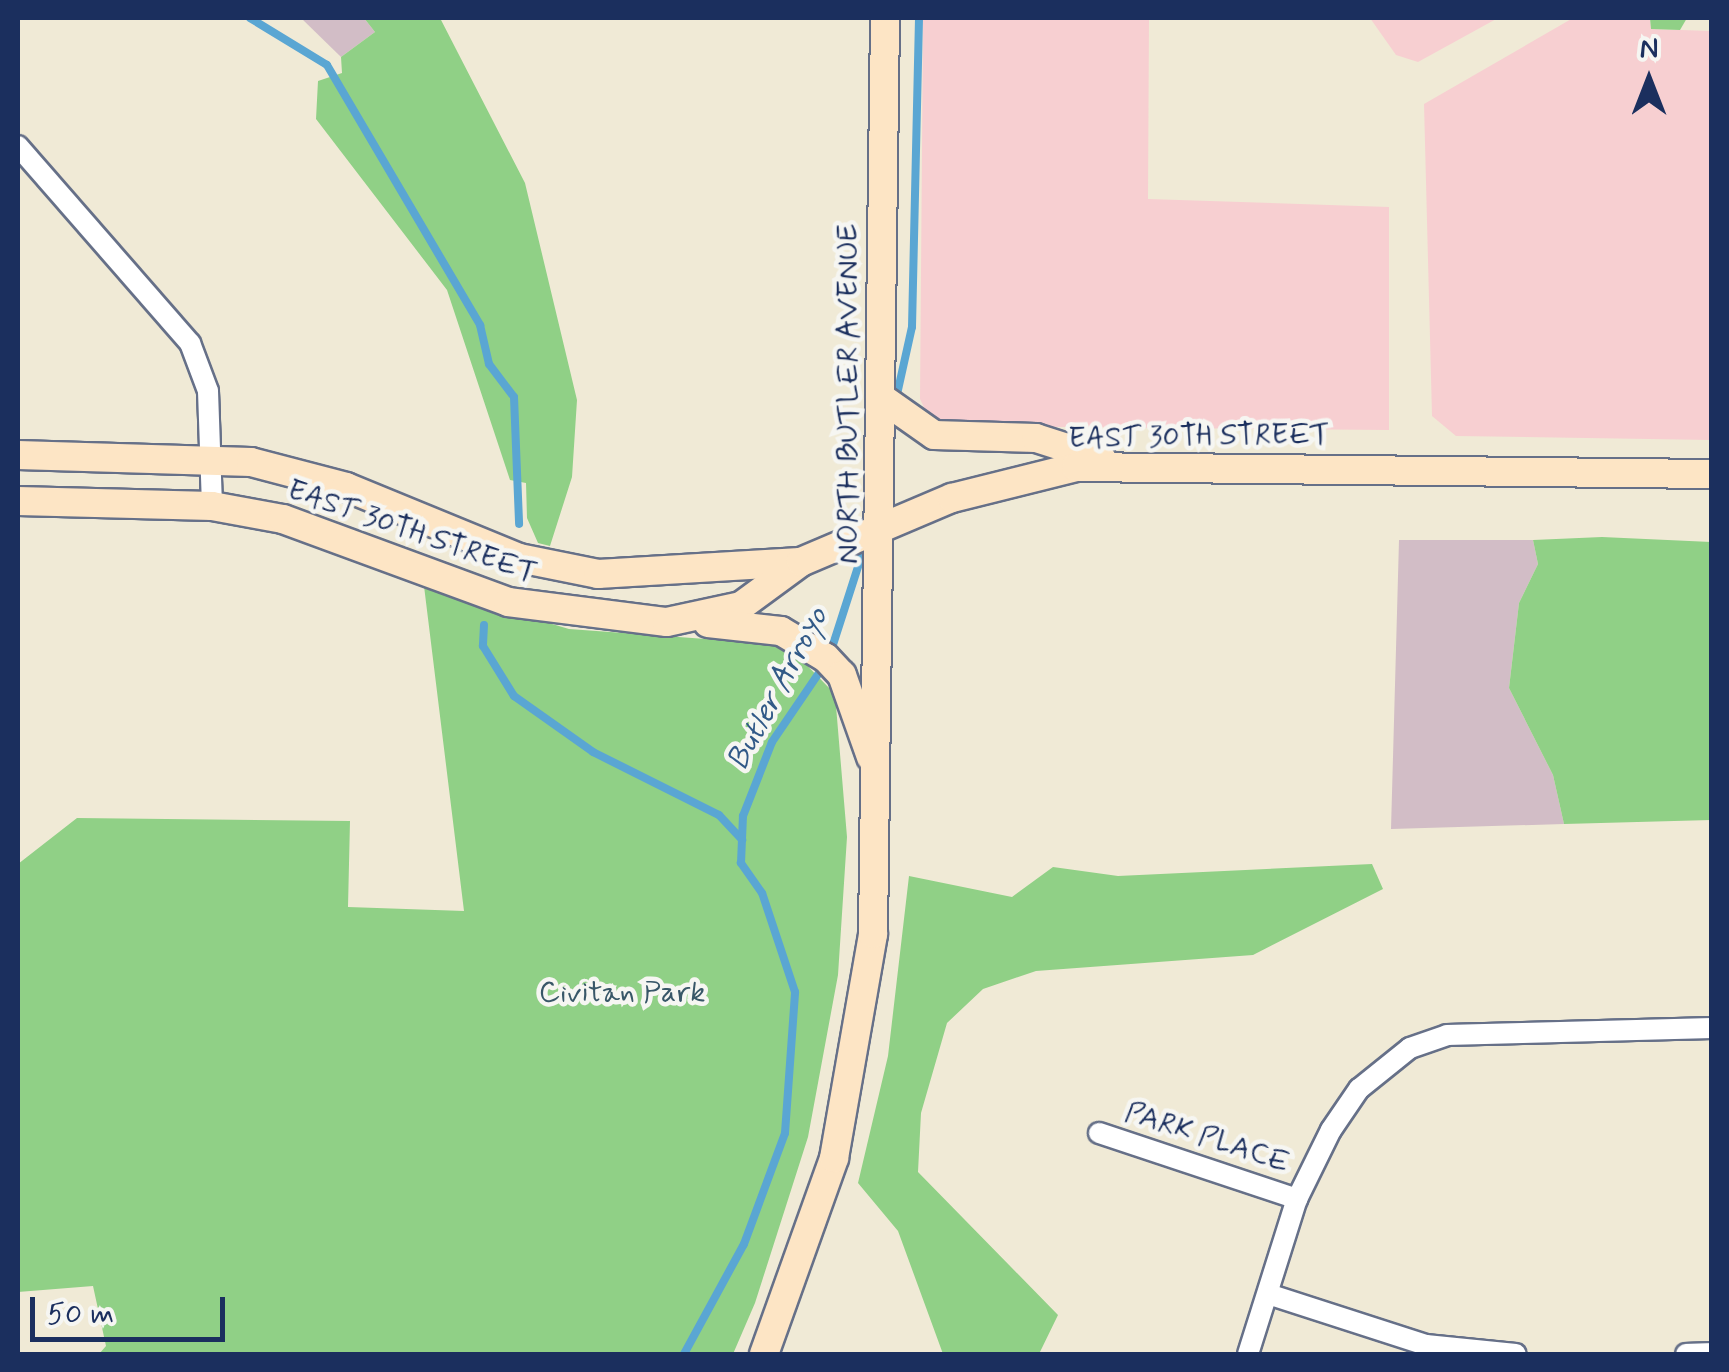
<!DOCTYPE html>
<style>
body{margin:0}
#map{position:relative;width:1729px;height:1372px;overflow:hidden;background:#f0ead6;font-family:Mynerve,sans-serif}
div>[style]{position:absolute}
.built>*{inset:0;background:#f7cfd1}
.industrial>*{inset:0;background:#d2bdc6}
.green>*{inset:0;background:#90d086}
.stream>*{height:8px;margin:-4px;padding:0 4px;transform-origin:4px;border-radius:4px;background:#5aa6d3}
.roads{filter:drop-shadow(2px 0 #667088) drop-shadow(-2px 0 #667088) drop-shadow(0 2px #667088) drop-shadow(0 -2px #667088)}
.street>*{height:20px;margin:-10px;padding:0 10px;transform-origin:10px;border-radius:10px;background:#fff}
.secondary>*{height:28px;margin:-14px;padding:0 14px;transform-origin:14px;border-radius:14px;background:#fde5c5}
span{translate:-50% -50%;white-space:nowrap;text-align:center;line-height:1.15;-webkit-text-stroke:9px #f6f6f2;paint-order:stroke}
.street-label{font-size:30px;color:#1b2f5e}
.park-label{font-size:30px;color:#385768}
.water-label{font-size:32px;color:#315987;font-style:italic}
.frame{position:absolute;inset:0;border:20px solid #1b2f5e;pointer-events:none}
.north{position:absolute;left:1599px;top:30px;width:100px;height:100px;-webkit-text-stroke:8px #f6f6f2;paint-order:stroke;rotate:0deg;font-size:28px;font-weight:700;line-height:40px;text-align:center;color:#1b2f5e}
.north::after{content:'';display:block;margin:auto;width:35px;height:45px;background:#1b2f5e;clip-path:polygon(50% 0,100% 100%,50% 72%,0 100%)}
.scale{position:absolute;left:30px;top:1297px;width:195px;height:45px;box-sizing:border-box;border:5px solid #1b2f5e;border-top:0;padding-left:12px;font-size:30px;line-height:35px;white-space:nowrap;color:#1b2f5e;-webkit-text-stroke:8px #f6f6f2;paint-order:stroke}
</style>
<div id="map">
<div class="built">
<i style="clip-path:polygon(923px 18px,1149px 18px,1148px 199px,1389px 207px,1389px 430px,947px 426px,928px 416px,920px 399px)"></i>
<i style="clip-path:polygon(1370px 18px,1498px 18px,1418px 62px,1396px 55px)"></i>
<i style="clip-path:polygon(1573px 18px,1650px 18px,1651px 29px,1711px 31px,1711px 440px,1456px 436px,1432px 416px,1424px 104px)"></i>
</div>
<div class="industrial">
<i style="clip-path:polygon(301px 18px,364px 18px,375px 32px,341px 57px)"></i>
<i style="clip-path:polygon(1399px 540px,1533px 540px,1538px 564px,1519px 603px,1509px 688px,1553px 775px,1564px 824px,1391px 829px)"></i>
</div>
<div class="green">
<i style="clip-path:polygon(364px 18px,440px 18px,525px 183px,577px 400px,572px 477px,550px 546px,538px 543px,527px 518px,526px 483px,510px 480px,447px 290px,316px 119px,318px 81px,342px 73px,341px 57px,375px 32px)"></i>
<i style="clip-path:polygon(1650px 18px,1687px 18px,1680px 30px,1651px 29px)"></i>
<i style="clip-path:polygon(1602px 537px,1711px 542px,1711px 820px,1564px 824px,1553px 775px,1509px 688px,1519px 603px,1538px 564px,1533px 540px)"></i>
<i style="clip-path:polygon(424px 586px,569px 629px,787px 645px,835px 694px,847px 837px,838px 975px,808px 1137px,755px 1303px,733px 1354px,99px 1354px,106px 1346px,93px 1286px,18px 1292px,18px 864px,77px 818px,350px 821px,348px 907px,464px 911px)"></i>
<i style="clip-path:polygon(1372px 864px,1383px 889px,1253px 955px,1036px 971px,983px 989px,947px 1023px,921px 1113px,918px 1172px,1058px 1315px,1039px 1354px,943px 1354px,898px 1231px,858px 1183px,888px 1056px,909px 876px,1012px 897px,1053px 867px,1118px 876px)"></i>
</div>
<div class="stream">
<i style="left:250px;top:18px;width:90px;rotate:31.4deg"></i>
<i style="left:327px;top:65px;width:302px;rotate:59.5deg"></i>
<i style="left:480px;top:325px;width:40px;rotate:77deg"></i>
<i style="left:489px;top:364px;width:41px;rotate:52.9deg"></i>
<i style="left:514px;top:397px;width:127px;rotate:87.7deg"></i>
<i style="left:896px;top:399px;width:74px;rotate:-77.5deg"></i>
<i style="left:912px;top:327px;width:309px;rotate:-88.7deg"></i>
<i style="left:484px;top:625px;width:21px;rotate:93deg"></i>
<i style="left:483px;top:646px;width:59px;rotate:58.2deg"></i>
<i style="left:514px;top:696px;width:97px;rotate:35.3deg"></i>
<i style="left:593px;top:752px;width:141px;rotate:26.6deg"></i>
<i style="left:719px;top:815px;width:34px;rotate:47deg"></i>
<i style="left:830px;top:654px;width:114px;rotate:-72.2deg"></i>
<i style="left:684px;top:1354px;width:125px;rotate:-61.4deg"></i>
<i style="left:744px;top:1244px;width:118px;rotate:-69.7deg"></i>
<i style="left:785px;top:1133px;width:141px;rotate:-85.9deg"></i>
<i style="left:795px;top:992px;width:104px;rotate:-108.4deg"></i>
<i style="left:762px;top:893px;width:37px;rotate:-125deg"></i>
<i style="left:741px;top:863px;width:47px;rotate:-87.6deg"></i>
<i style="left:743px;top:816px;width:79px;rotate:-68.6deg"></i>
<i style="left:772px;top:742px;width:91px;rotate:-55.8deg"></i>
</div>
<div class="roads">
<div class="street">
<i style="left:18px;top:146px;width:262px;rotate:48.9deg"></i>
<i style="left:190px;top:343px;width:51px;rotate:69.4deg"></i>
<i style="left:208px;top:391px;width:115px;rotate:88deg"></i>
<i style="left:1099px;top:1133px;width:209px;rotate:18.4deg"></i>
<i style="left:1268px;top:1294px;width:166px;rotate:17.9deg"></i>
<i style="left:1426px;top:1345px;width:90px;rotate:5.7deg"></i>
<i style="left:1248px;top:1354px;width:163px;rotate:-72.5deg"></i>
<i style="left:1297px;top:1199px;width:77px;rotate:-63.8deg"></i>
<i style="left:1331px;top:1130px;width:50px;rotate:-55.7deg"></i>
<i style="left:1359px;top:1089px;width:65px;rotate:-38.8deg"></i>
<i style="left:1410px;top:1048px;width:39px;rotate:-19deg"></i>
<i style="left:1447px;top:1035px;width:265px;rotate:-1.5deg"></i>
<i style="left:1686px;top:1354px;width:26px;rotate:-2deg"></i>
</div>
<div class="secondary">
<i style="left:880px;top:397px;width:66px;rotate:35.1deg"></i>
<i style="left:934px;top:435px;width:102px;rotate:1.7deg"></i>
<i style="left:1036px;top:438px;width:69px;rotate:17.7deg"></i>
<i style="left:18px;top:455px;width:233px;rotate:1.7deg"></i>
<i style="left:251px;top:462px;width:98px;rotate:14.7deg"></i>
<i style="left:346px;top:487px;width:187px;rotate:22.3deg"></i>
<i style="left:519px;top:558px;width:81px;rotate:11.4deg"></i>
<i style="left:598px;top:574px;width:202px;rotate:-3.4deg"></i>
<i style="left:18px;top:501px;width:194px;rotate:1.5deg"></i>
<i style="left:212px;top:506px;width:72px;rotate:10.4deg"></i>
<i style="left:283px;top:519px;width:240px;rotate:20.2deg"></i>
<i style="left:508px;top:602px;width:160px;rotate:7.2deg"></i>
<i style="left:667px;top:622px;width:76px;rotate:-12.2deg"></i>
<i style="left:741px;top:606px;width:74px;rotate:-36.3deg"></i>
<i style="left:801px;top:562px;width:164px;rotate:-23deg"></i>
<i style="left:952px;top:498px;width:128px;rotate:-14deg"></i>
<i style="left:1076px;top:467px;width:636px;rotate:0.63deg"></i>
<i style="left:708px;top:623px;width:73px;rotate:6.3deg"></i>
<i style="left:781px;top:631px;width:52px;rotate:31deg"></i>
<i style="left:826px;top:658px;width:23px;rotate:47deg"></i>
<i style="left:842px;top:675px;width:87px;rotate:70.5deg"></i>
<i style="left:764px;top:1354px;width:208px;rotate:-70.3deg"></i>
<i style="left:834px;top:1158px;width:227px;rotate:-80.1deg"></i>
<i style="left:873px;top:934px;width:916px;rotate:-89.25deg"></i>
</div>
</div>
<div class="street-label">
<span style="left:849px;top:394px;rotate:-90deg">NORTH BUTLER AVENUE</span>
<span style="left:1199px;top:437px;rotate:-1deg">EAST 30TH STREET</span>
<span style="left:412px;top:532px;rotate:19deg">EAST 30TH STREET</span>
<span style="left:1207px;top:1138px;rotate:18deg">PARK PLACE</span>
</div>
<div class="park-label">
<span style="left:622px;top:993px">Civitan Park</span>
</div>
<div class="water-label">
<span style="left:778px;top:689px;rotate:-62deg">Butler Arroyo</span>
</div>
<div class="frame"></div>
<div class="north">N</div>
<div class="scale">50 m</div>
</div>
